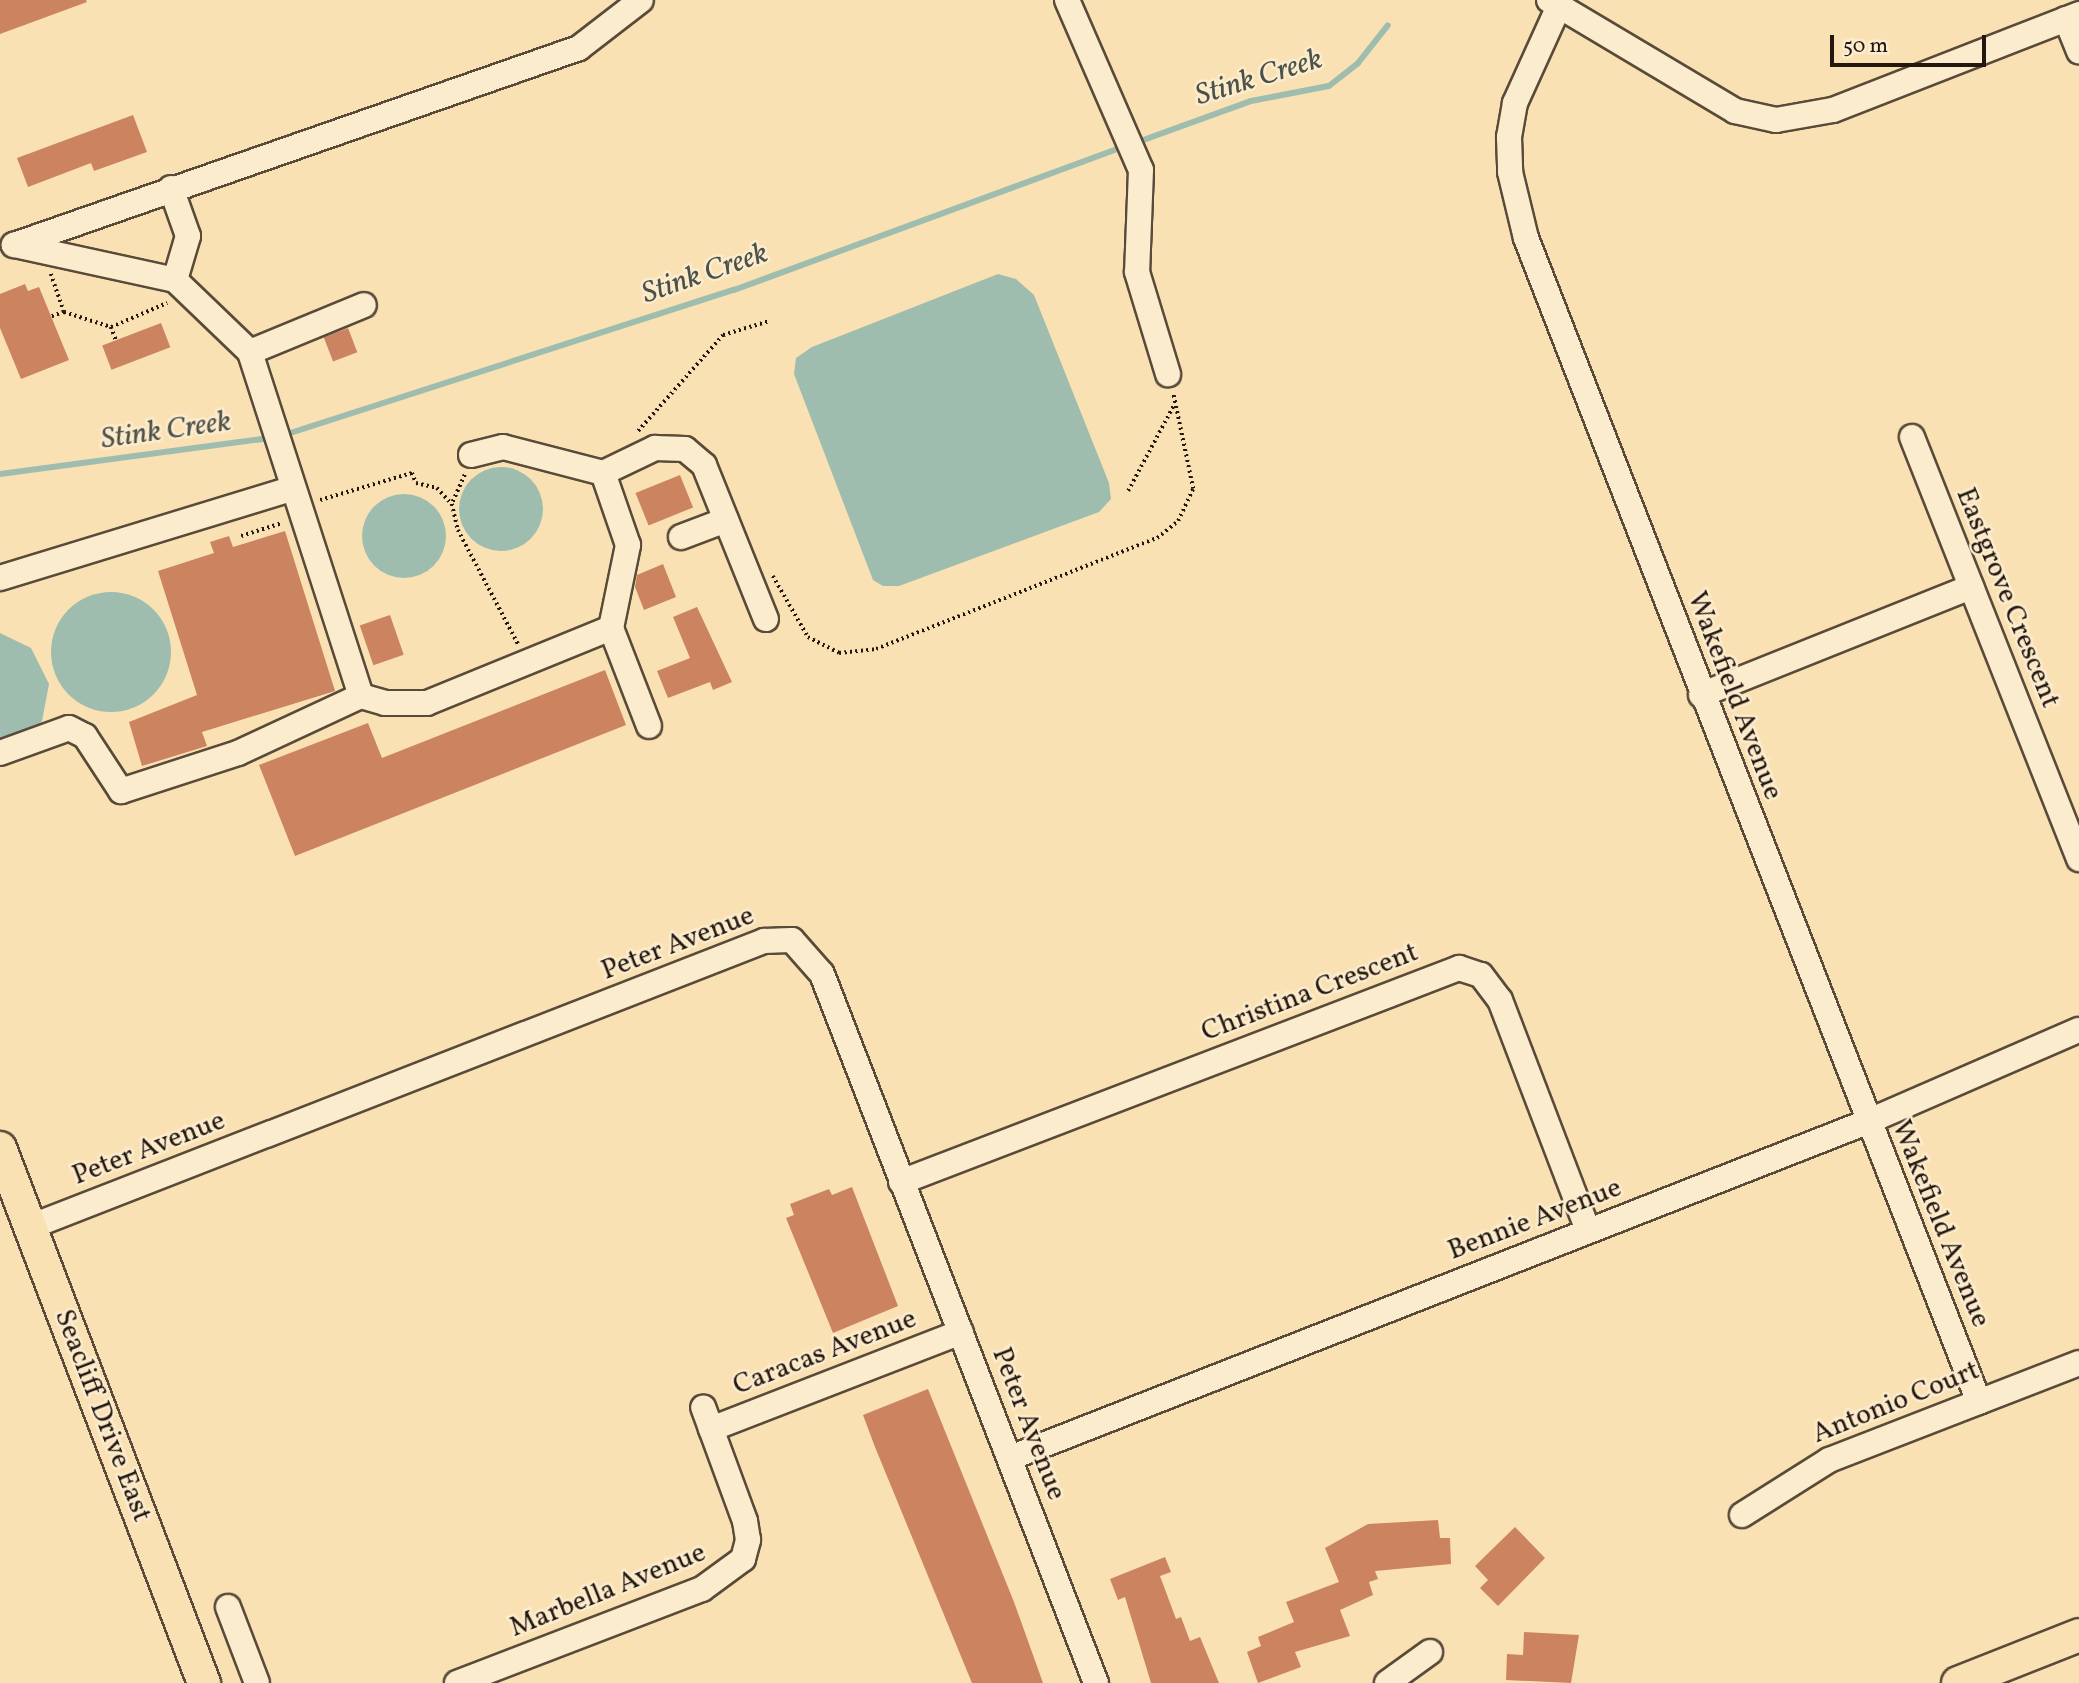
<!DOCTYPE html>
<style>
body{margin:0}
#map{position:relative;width:2079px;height:1683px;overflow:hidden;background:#fae1b4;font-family:Vollkorn,serif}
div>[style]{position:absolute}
.water>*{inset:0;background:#9ebdaf}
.round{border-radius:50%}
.stream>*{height:6px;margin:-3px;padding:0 3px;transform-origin:3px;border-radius:3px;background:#9ebdaf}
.building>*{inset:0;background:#cb8360;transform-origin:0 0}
.path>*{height:3.5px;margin-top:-1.75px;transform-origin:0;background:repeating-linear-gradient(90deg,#231710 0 2px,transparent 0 5.5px)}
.roads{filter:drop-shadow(2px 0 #594a39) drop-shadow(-2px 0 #594a39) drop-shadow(0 2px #594a39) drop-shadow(0 -2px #594a39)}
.minor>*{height:24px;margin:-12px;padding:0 12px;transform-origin:12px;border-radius:12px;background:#fcecce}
.major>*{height:32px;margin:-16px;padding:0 16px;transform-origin:16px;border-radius:16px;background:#fae1b4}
span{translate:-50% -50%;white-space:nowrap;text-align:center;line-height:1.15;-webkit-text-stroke:5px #fcecce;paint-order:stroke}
.street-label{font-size:28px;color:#231710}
.water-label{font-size:30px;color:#4e5148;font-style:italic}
.scale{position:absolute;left:1830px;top:35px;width:156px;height:32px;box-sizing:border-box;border:4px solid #231710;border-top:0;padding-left:9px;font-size:21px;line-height:24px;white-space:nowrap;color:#231710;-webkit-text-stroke:5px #fcecce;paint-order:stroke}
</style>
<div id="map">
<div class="water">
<i style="clip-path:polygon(998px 274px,1016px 279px,1034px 295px,1109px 483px,1111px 499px,1099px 512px,899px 586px,883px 586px,873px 580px,794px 374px,796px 358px,812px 347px)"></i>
<i class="round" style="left:459px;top:467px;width:84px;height:84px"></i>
<i class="round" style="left:362px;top:494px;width:84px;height:84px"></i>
<i class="round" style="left:51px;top:592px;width:120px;height:120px"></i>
<i style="clip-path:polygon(0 633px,31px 648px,49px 684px,42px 721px,30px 736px,0 750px)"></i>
</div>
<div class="stream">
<i style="left:1135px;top:143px;width:123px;rotate:-19.9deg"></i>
<i style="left:1251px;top:101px;width:79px;rotate:-10.9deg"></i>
<i style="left:1329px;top:86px;width:37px;rotate:-38deg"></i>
<i style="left:1358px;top:63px;width:48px;rotate:-51.7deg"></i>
<i style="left:281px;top:436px;width:476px;rotate:-17.9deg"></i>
<i style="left:734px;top:290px;width:417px;rotate:-20.2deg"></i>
<i style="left:0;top:474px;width:272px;rotate:-7.6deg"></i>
</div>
<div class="building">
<i style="clip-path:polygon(0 0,86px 0,87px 2px,0 34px)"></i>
<i style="clip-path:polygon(133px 115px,147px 152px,94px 171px,91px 163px,28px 187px,17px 158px)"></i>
<i style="clip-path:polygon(25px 284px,28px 291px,39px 287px,69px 360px,21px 379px,0 328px,0 294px)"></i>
<i style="left:161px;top:323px;width:26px;height:63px;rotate:69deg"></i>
<i style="left:348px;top:328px;width:26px;height:26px;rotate:69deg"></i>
<i style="left:680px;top:475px;width:35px;height:48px;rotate:68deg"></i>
<i style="clip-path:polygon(285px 531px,335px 691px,202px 732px,207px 746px,142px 766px,129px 722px,197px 695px,158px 571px,214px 553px,210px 542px,229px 536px,233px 547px)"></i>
<i style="clip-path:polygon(663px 564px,676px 597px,644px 610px,635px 587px,637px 575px)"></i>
<i style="clip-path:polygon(697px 607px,732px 682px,713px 690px,710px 682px,668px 698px,657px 671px,690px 658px,673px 617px)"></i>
<i style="left:390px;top:615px;width:42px;height:32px;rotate:71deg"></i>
<i style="clip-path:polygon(605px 670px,626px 725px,295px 856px,259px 765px,368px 723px,382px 758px)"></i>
<i style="clip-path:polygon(852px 1187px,898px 1306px,833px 1333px,786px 1218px,794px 1215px,790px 1204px,829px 1189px,832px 1195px)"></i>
<i style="clip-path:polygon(928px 1389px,1014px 1602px,1043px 1683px,972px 1683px,875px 1447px,863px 1415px)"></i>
<i style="clip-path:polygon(1438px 1520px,1440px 1538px,1450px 1538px,1451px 1564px,1375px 1571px,1378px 1579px,1369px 1582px,1373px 1595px,1340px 1610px,1350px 1636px,1295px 1652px,1301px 1667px,1258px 1683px,1247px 1652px,1261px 1646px,1258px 1637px,1294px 1622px,1286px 1602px,1339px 1582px,1325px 1548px,1368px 1524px)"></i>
<i style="clip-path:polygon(1515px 1527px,1545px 1558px,1498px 1606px,1480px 1588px,1488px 1580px,1475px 1566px)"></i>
<i style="clip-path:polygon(1165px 1557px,1171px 1572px,1160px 1576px,1176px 1619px,1181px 1617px,1190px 1641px,1200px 1637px,1219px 1683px,1151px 1683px,1125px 1597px,1118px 1600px,1110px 1579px)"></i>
<i style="clip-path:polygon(1524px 1632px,1579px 1635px,1571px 1683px,1506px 1680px,1507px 1654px,1523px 1655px)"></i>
</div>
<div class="path">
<i style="left:51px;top:274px;width:40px;rotate:71.1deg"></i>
<i style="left:64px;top:312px;width:14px;rotate:159deg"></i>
<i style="left:64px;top:312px;width:49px;rotate:17.7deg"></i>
<i style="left:111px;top:327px;width:14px;rotate:69deg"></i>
<i style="left:111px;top:327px;width:61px;rotate:-23.2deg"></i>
<i style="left:638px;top:431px;width:128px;rotate:-48.5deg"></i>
<i style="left:723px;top:335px;width:48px;rotate:-16.9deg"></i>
<i style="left:465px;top:475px;width:32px;rotate:114deg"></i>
<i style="left:452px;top:504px;width:27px;rotate:77deg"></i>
<i style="left:458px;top:530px;width:129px;rotate:62.2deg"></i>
<i style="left:1128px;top:491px;width:98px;rotate:-61.9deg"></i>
<i style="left:320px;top:500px;width:96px;rotate:-16.4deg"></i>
<i style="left:412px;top:473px;width:11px;rotate:68deg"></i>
<i style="left:416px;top:483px;width:22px;rotate:13deg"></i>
<i style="left:437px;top:488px;width:21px;rotate:47deg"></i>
<i style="left:241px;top:536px;width:43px;rotate:-17.6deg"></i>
<i style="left:773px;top:576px;width:70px;rotate:60.2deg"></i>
<i style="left:808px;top:637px;width:35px;rotate:27deg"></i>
<i style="left:839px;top:653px;width:37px;rotate:-6deg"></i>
<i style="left:876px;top:649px;width:302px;rotate:-21.6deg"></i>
<i style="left:1157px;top:538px;width:27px;rotate:-39deg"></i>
<i style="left:1178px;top:521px;width:35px;rotate:-65deg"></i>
<i style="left:1193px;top:489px;width:98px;rotate:-101.8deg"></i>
</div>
<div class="roads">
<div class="minor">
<i style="left:1067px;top:0;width:185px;rotate:66.5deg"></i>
<i style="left:1141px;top:170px;width:102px;rotate:92.2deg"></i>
<i style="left:1137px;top:272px;width:107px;rotate:73.1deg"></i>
<i style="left:1549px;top:0;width:217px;rotate:30.8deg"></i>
<i style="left:1735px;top:111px;width:42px;rotate:12.4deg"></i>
<i style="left:1776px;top:120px;width:58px;rotate:-10deg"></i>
<i style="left:1833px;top:110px;width:264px;rotate:-21.3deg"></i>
<i style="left:1559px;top:6px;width:107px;rotate:114.4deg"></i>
<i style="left:1515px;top:103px;width:35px;rotate:100deg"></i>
<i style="left:1509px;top:137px;width:35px;rotate:88deg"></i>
<i style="left:1510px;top:172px;width:68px;rotate:76.4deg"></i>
<i style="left:1526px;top:238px;width:1249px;rotate:68.74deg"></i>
<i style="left:2066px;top:19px;width:35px;rotate:68deg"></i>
<i style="left:171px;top:188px;width:51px;rotate:70.5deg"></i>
<i style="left:188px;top:236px;width:46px;rotate:106.5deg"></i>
<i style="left:14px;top:245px;width:598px;rotate:-19.22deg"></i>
<i style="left:579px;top:48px;width:78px;rotate:-37.7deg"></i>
<i style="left:250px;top:352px;width:123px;rotate:-22.4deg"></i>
<i style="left:1912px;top:437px;width:454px;rotate:68.4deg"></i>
<i style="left:471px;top:455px;width:33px;rotate:-14deg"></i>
<i style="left:503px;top:447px;width:103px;rotate:14.6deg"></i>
<i style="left:681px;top:537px;width:48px;rotate:-20.7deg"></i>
<i style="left:0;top:578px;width:305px;rotate:-17deg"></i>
<i style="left:611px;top:628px;width:105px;rotate:68.8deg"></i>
<i style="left:1701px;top:695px;width:291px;rotate:-21.8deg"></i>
<i style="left:361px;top:696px;width:25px;rotate:16deg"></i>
<i style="left:385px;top:703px;width:42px"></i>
<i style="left:427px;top:703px;width:199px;rotate:-22.2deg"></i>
<i style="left:611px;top:628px;width:85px;rotate:-78.4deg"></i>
<i style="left:628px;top:545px;width:76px;rotate:-109.1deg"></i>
<i style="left:603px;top:473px;width:58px;rotate:-25.7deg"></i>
<i style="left:655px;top:448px;width:30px;rotate:2deg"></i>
<i style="left:685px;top:449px;width:25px;rotate:40deg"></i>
<i style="left:704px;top:465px;width:166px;rotate:68.1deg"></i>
<i style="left:0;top:753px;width:73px;rotate:-19.9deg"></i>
<i style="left:69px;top:728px;width:18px;rotate:27deg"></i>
<i style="left:85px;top:736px;width:66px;rotate:56.8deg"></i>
<i style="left:121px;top:791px;width:123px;rotate:-18deg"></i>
<i style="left:238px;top:753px;width:136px;rotate:-24.9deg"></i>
<i style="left:361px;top:696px;width:361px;rotate:-107.9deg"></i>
<i style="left:250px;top:352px;width:104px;rotate:-136.2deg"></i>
<i style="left:175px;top:280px;width:165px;rotate:-167.7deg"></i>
<i style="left:901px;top:1182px;width:598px;rotate:-20.98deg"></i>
<i style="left:1459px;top:968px;width:23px;rotate:18deg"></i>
<i style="left:1481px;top:975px;width:31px;rotate:53deg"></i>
<i style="left:1500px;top:1000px;width:247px;rotate:69.1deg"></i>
<i style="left:30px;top:1227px;width:788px;rotate:-21.29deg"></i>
<i style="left:764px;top:941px;width:28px;rotate:-2deg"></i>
<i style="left:792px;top:940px;width:45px;rotate:48.6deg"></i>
<i style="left:822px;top:974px;width:760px;rotate:68.87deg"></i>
<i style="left:711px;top:1429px;width:268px;rotate:-21.2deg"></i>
<i style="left:1010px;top:1458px;width:921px;rotate:-21.41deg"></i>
<i style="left:1867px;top:1122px;width:231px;rotate:-23.5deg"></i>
<i style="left:1742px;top:1515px;width:103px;rotate:-32.3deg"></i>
<i style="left:1829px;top:1460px;width:268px;rotate:-21.2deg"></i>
<i style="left:228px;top:1607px;width:81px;rotate:69.1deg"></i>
<i style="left:457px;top:1683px;width:262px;rotate:-21deg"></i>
<i style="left:702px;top:1589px;width:51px;rotate:-36.2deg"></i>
<i style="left:743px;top:1559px;width:20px;rotate:-75deg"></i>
<i style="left:748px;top:1540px;width:19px;rotate:-99deg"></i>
<i style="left:745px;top:1521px;width:121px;rotate:-110.2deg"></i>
<i style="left:1387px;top:1683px;width:53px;rotate:-35.8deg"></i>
</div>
<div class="major">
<i style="left:0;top:1148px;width:573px;rotate:69.13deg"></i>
<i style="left:1958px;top:1683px;width:130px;rotate:-21.6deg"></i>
</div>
</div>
<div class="street-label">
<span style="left:2007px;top:598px;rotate:68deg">Eastgrove Crescent</span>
<span style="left:1734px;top:696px;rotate:69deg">Wakefield Avenue</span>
<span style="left:678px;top:944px;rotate:-21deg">Peter Avenue</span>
<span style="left:1310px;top:993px;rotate:-21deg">Christina Crescent</span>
<span style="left:149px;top:1149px;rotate:-21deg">Peter Avenue</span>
<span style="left:1535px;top:1220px;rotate:-21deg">Bennie Avenue</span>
<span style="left:1940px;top:1224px;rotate:68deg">Wakefield Avenue</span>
<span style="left:825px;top:1353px;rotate:-21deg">Caracas Avenue</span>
<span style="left:1896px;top:1403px;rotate:-22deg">Antonio Court</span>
<span style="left:102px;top:1416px;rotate:69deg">Seacliff Drive East</span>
<span style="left:1028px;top:1424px;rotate:69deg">Peter Avenue</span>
<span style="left:608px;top:1591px;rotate:-22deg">Marbella Avenue</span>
</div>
<div class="water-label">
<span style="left:1259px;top:78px;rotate:-17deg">Stink Creek</span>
<span style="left:705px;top:274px;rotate:-19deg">Stink Creek</span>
<span style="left:166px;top:431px;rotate:-8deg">Stink Creek</span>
</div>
<div class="scale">50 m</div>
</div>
